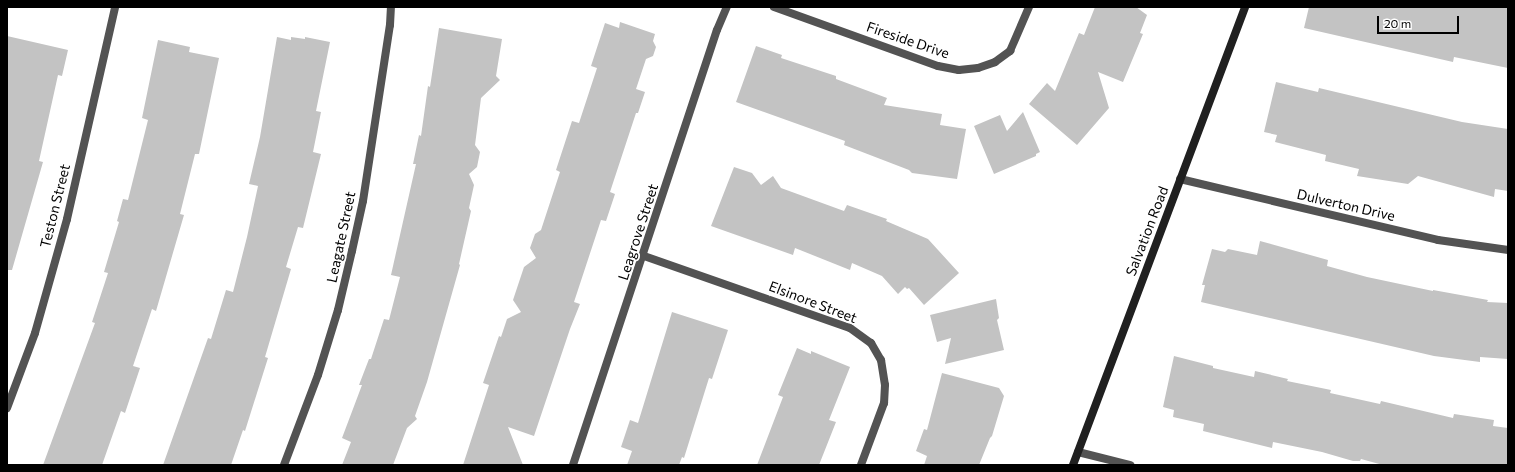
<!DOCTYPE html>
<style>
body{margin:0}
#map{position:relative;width:1515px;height:472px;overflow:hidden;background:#fff;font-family:Commissioner,sans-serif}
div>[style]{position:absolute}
.building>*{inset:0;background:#c3c3c3}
.street>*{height:8px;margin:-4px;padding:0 4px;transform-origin:4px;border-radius:4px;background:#535353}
.secondary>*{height:8px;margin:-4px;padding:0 4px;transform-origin:4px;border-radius:4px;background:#202020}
span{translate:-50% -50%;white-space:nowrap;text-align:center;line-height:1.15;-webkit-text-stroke:3.5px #fff;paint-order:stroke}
.street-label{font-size:14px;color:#000}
.frame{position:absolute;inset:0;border:8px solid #000;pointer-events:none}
.scale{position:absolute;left:1377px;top:16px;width:82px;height:18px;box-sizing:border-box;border:2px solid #000;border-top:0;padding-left:5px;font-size:12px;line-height:14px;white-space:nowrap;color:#000;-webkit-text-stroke:3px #fff;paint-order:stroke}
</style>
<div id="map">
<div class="building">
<i style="clip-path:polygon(1095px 7px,1136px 7px,1147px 15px,1140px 33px,1143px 34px,1123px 82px,1098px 72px,1109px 108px,1077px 145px,1029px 104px,1047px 83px,1055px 91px,1079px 33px,1084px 35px)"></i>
<i style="clip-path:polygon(1309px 7px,1508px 7px,1508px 68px,1454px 57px,1453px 62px,1304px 28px)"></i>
<i style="clip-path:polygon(620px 22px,655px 34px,653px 41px,656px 47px,653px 56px,646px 59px,636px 89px,645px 92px,638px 113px,636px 113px,610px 192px,615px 194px,606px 221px,601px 220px,574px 302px,580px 304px,570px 329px,534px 436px,508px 427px,523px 465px,463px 465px,489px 385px,483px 383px,499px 336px,501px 337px,507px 319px,521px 312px,513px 300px,524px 267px,536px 258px,530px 248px,535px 234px,541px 230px,560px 172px,556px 170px,572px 121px,579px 123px,597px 68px,591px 66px,605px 23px,619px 28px)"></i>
<i style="clip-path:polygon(439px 28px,502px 39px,496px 76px,500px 80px,481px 98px,475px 145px,480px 152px,477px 167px,469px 174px,474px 185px,469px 208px,471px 211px,459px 264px,460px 265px,427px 382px,415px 416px,417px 419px,407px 428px,393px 465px,342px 465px,351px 442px,342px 438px,362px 385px,359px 385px,369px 359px,371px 359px,384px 319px,389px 320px,400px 277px,391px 275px,416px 164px,413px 164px,419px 135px,421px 136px,428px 86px,430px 87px)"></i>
<i style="clip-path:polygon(7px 36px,68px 50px,62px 76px,58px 75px,39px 161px,43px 162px,12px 270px,7px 270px)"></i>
<i style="clip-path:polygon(277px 37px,291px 40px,291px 37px,305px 39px,305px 37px,330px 42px,316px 111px,321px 112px,313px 152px,321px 154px,303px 228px,298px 227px,286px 267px,291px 269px,265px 357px,268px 358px,245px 431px,243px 430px,231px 465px,163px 465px,208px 338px,211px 339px,226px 290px,233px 292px,247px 237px,258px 186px,249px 184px,260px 137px)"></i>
<i style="clip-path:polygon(158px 40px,190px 47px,189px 52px,219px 58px,199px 154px,195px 154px,180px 214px,184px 215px,156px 311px,152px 309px,133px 366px,140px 368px,125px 413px,121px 411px,102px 465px,43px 465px,95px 323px,92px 322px,108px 273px,104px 272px,119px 222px,117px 221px,123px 199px,128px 200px,148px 120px,142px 118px)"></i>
<i style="clip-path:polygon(756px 46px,782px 55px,781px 58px,836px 76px,836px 79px,887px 98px,884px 105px,942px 114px,940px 125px,966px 129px,957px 179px,912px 173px,909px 170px,844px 145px,845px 141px,736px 102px)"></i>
<i style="clip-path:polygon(1276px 82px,1318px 92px,1319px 88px,1462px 122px,1508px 129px,1508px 191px,1495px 189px,1494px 197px,1418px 176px,1408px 184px,1357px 176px,1359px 169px,1325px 161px,1326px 155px,1275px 142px,1277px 135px,1264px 132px)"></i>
<i style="clip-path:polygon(1023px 112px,1040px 152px,1036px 154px,1036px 156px,994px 174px,974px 126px,1000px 115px,1007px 131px)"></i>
<i style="clip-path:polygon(734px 167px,752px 173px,761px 185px,773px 176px,781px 188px,844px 211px,847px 205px,887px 219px,886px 221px,928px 239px,959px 273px,924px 305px,909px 288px,907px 289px,905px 287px,898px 294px,882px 276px,852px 263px,850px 270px,795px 248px,793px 255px,711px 226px)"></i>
<i style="clip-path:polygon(1260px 241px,1328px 260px,1327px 266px,1367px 277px,1433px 291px,1433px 290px,1488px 300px,1487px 302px,1508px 303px,1508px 359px,1480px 357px,1480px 362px,1434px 356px,1201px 302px,1205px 285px,1202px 285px,1212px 249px,1225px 252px,1228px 249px,1257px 255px)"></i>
<i style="clip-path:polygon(996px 299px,999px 318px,997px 320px,1004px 350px,945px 364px,951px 338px,937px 342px,930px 315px)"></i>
<i style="clip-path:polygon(672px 312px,728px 330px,712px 379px,709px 378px,684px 458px,682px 457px,679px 465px,627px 465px,632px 451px,621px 447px,630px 420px,638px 423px)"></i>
<i style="clip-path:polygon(797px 348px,811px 354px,811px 351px,850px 367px,829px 420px,836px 422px,819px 465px,757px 465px,783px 397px,778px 395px)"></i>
<i style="clip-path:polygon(1174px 356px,1213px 366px,1213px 368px,1254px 377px,1255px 371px,1288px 379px,1287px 381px,1331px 390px,1330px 393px,1380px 404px,1381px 401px,1453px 418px,1454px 414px,1494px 420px,1493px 426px,1508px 428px,1508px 465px,1383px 465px,1361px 459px,1360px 461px,1353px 461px,1322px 452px,1273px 442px,1272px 448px,1203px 431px,1204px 424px,1173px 417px,1174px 410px,1163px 407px)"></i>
<i style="clip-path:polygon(942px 373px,999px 388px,1004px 396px,992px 436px,990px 438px,979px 465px,924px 465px,927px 456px,916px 451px,924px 429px,927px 430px)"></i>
</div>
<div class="street">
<i style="left:774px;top:7px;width:174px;rotate:19.8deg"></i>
<i style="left:938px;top:66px;width:21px;rotate:11deg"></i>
<i style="left:959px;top:70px;width:19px;rotate:-6deg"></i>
<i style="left:978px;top:68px;width:18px;rotate:-19deg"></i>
<i style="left:995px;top:62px;width:19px;rotate:-36deg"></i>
<i style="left:1010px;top:51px;width:48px;rotate:-66.6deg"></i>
<i style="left:1180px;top:179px;width:265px;rotate:13.3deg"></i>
<i style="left:1438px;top:240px;width:71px;rotate:8.1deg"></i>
<i style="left:644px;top:256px;width:218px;rotate:19.3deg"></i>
<i style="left:850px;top:328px;width:26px;rotate:36deg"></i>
<i style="left:871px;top:343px;width:20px;rotate:60deg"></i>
<i style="left:881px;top:360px;width:25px;rotate:81deg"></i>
<i style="left:885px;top:385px;width:18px;rotate:93deg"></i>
<i style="left:884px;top:403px;width:66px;rotate:110.4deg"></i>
<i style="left:7px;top:408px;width:80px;rotate:-69.5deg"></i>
<i style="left:35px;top:333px;width:118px;rotate:-74.3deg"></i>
<i style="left:67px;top:219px;width:217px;rotate:-77.2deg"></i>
<i style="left:1078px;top:452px;width:54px;rotate:14deg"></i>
<i style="left:284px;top:465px;width:96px;rotate:-69.3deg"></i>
<i style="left:318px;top:375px;width:68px;rotate:-72.9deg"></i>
<i style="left:338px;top:310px;width:61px;rotate:-76.7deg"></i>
<i style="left:352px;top:251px;width:51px;rotate:-77.6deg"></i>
<i style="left:363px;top:201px;width:178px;rotate:-81.3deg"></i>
<i style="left:390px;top:25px;width:18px;rotate:-87deg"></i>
<i style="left:573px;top:465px;width:458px;rotate:-71.7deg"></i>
<i style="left:717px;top:30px;width:25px;rotate:-67deg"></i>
</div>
<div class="secondary">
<i style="left:1073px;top:465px;width:489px;rotate:-69.4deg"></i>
</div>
<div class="street-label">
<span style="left:908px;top:40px;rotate:19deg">Fireside Drive</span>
<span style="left:1346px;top:205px;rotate:13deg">Dulverton Drive</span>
<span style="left:55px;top:206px;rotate:-76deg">Teston Street</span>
<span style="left:1147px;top:231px;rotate:-69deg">Salvation Road</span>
<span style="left:638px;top:232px;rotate:-72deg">Leagrove Street</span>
<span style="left:341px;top:237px;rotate:-78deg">Leagate Street</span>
<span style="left:813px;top:302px;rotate:21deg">Elsinore Street</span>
</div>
<div class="frame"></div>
<div class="scale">20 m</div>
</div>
